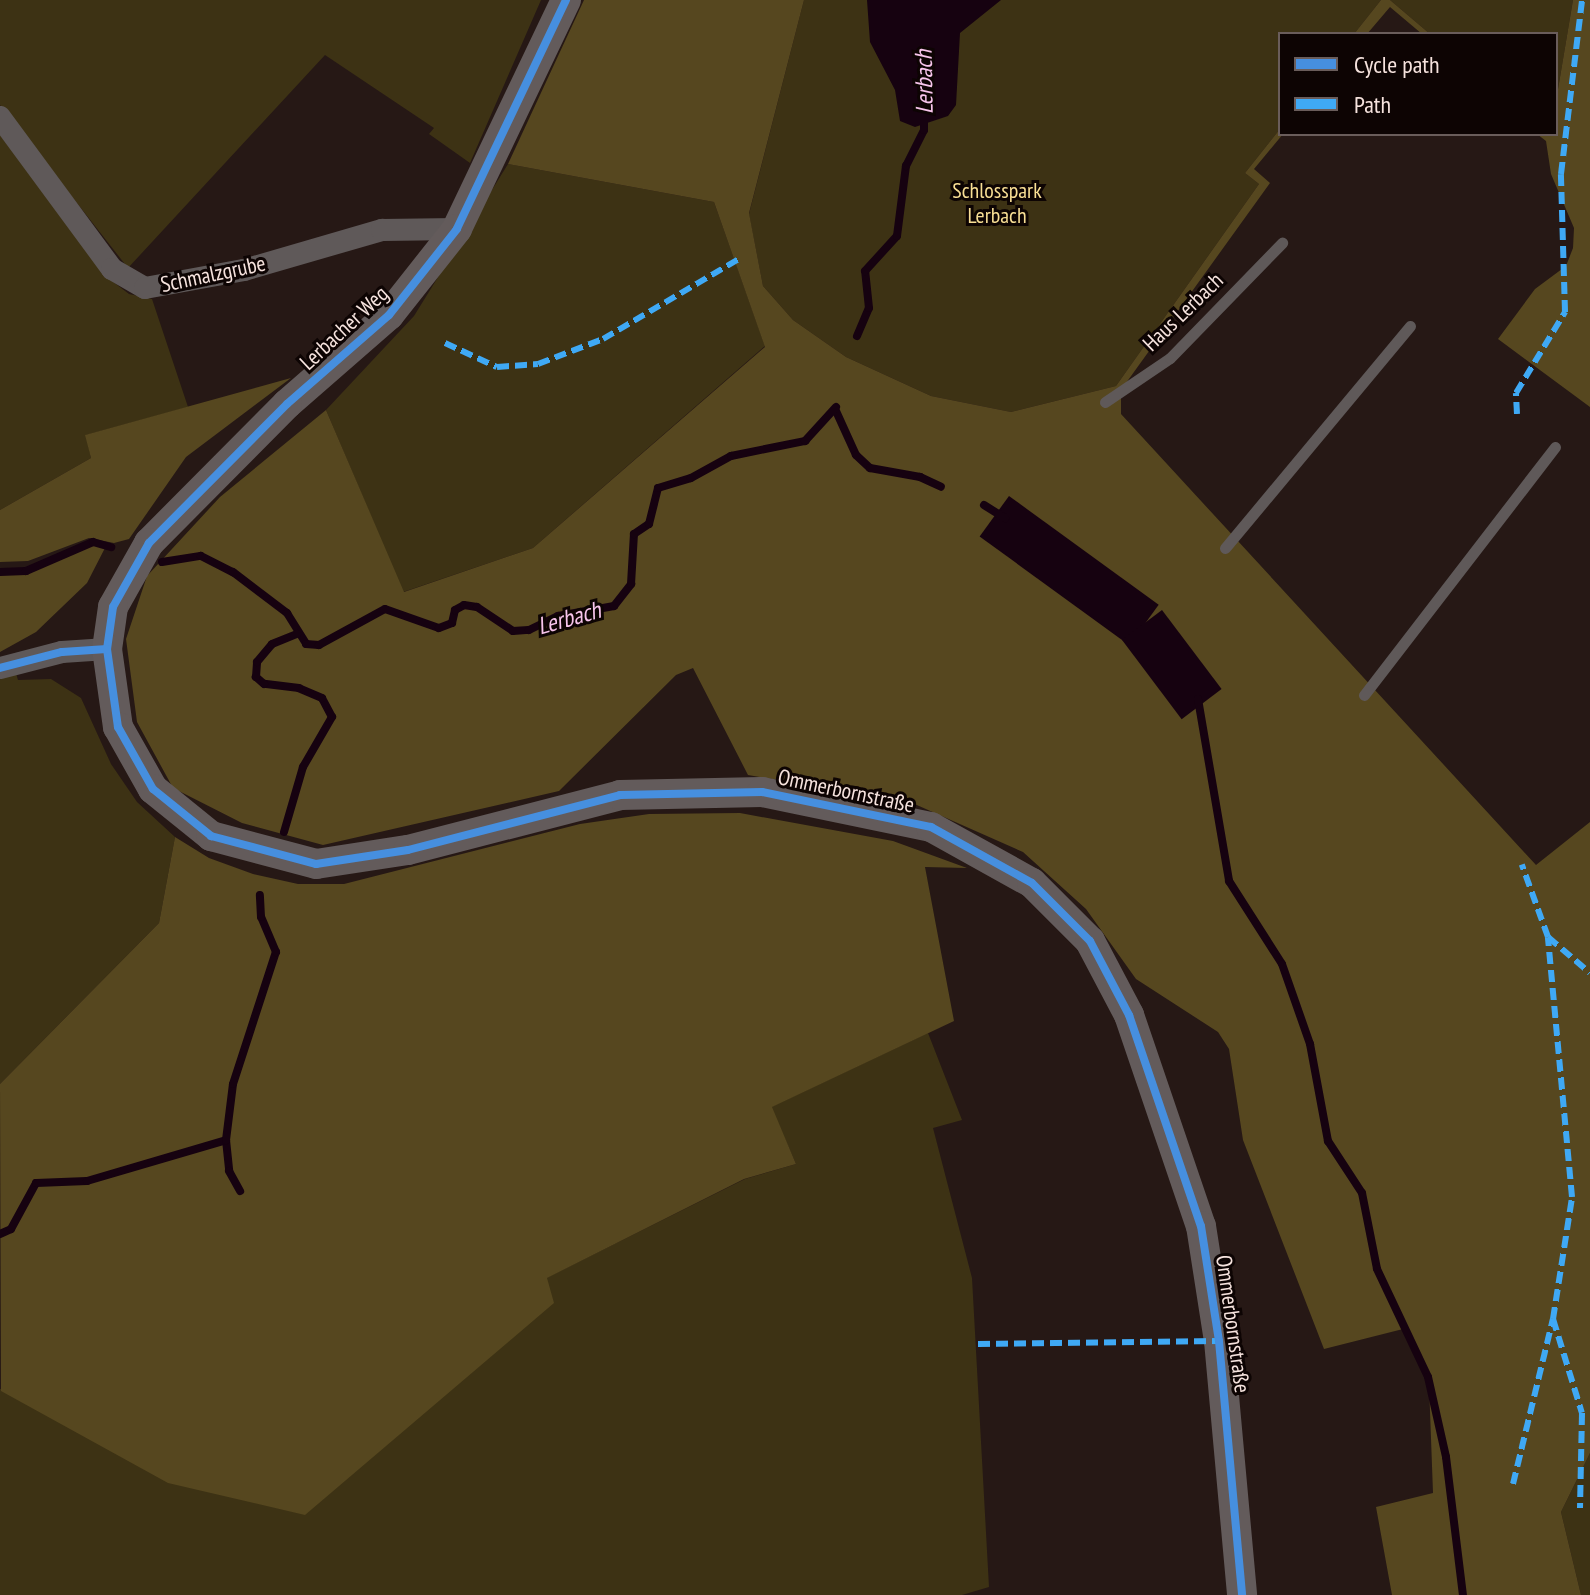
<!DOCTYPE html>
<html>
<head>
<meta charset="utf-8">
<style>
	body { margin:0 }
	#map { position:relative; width:1590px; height:1595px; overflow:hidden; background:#261815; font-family:"PT Sans Narrow",sans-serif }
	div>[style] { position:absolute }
	.green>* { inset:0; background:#3d3214 }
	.forest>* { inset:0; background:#56471f }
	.water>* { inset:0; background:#160210; transform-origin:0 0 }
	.stream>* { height:8px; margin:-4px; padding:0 4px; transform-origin:4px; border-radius:4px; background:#160210 }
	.lane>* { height:11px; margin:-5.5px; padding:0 5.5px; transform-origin:5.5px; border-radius:5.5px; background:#5f5959 }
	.street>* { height:22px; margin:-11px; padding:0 11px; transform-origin:11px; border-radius:11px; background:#5f5959 }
	.secondary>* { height:30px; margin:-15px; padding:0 15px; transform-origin:15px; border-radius:15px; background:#635b5b }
	.quiet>* { height:6px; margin-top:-3px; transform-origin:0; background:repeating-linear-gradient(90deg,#3fa9f5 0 12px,transparent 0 18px) }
	.cycleway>* { height:8px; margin:-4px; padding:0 4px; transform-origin:4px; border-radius:4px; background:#468fdf }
	span { translate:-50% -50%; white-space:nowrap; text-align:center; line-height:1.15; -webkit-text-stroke:6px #0d0403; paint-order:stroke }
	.park-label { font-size:22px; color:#f8de94 }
	.street-label { font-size:22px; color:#f6e3de }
	.water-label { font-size:24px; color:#f8c5ec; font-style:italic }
	.legend { position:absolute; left:1278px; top:32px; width:280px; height:104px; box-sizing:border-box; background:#0d0403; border:2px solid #6a5d5b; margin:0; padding:10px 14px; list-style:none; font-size:24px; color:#f6e3de }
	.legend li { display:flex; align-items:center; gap:16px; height:40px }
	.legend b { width:40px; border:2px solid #6a5d5b }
</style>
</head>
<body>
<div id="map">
	<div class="green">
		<i style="clip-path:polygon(0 0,541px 0,470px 163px,429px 134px,434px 128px,325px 55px,128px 268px,0 105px)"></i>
		<i style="clip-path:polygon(804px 0,1381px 0,1354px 34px,1280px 34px,1280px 129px,1245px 173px,1259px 184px,1116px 386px,1011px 412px,931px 396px,846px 357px,793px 320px,763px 286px,749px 214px)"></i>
		<i style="clip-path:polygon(1390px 0,1573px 0,1556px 101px,1556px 34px,1430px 34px)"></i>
		<i style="clip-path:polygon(0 135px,112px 281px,129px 294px,152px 299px,188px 407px,86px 435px,91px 458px,0 510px)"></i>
		<i style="clip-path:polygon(508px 164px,714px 202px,765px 346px,533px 548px,403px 592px,326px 410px,414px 316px)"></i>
		<i style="clip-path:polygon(15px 670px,18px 680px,51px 679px,81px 698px,111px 764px,137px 802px,175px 837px,159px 923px,0 1084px,0 674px)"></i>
		<i style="clip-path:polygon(928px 1033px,962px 1120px,933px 1128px,972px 1278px,989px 1587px,962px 1595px,0 1595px,0 1389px,546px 1278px,745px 1179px,796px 1164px,771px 1107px)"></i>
		<i style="clip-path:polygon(1590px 1453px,1590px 1595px,1581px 1595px,1561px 1512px)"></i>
	</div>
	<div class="forest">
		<i style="clip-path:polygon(584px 0,804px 0,749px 213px,763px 286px,793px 320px,846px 357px,931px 396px,1011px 412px,1116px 386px,1259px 184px,1245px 173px,1280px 129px,1283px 134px,1254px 169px,1270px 183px,1121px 390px,1121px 414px,1536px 865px,1590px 822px,1590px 1453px,1561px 1512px,1581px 1595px,1392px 1595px,1376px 1507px,1433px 1493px,1429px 1384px,1407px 1328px,1324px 1349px,1243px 1140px,1229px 1049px,1218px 1032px,1136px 979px,1086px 909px,1023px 852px,910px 802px,748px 775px,693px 668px,676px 675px,559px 791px,323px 845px,242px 823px,173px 788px,137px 722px,126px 639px,147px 576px,220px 497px,326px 410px,404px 592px,533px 548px,765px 347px,714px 202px,508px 164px)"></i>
		<i style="clip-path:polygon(1381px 0,1390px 0,1430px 34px,1422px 34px,1390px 7px,1367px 34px,1354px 34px)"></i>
		<i style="clip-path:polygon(1573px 0,1590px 0,1590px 407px,1498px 339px,1535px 289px,1566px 266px,1573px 248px,1574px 228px,1551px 174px,1546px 141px,1537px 134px,1556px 134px,1556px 101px)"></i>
		<i style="clip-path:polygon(291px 378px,186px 457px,129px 539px,114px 543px,89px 538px,28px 561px,0 562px,0 510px,91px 458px,85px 435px)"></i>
		<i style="clip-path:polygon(88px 542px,106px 546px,87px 583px,36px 632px,0 652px,0 572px,32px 568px)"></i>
		<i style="clip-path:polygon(740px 813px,893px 841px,967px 868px,925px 867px,954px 1021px,772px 1107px,796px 1164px,744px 1179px,547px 1278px,554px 1303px,305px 1515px,168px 1483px,1px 1391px,0 1084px,159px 923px,175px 837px,209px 858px,253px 874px,298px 884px,344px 884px,580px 824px,649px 814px)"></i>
	</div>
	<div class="water">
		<i style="clip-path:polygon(867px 0,1001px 0,960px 33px,956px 105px,948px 116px,915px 127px,900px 121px,895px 90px,870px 42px)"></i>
		<i style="left:1009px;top:496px;width:185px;height:50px;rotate:36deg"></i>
		<i style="left:1162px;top:610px;width:99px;height:50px;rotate:53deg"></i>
	</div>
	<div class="stream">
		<i style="left:857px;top:336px;width:30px;rotate:-67deg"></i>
		<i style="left:869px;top:308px;width:37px;rotate:-96deg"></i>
		<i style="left:865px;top:271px;width:47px;rotate:-47.6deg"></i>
		<i style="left:897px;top:236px;width:71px;rotate:-82.7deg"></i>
		<i style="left:906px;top:166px;width:40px;rotate:-63.4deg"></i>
		<i style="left:924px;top:130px;width:17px;rotate:-90deg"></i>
		<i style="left:836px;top:411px;width:48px;rotate:65.6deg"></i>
		<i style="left:856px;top:455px;width:19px;rotate:43deg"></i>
		<i style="left:870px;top:468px;width:51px;rotate:10.2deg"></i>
		<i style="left:920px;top:477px;width:23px;rotate:25deg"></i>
		<i style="left:984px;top:505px;width:25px;rotate:32deg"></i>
		<i style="left:162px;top:562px;width:39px;rotate:-9deg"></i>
		<i style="left:201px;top:556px;width:36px;rotate:27deg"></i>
		<i style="left:233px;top:572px;width:68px;rotate:37.2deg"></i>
		<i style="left:287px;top:613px;width:36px;rotate:58deg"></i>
		<i style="left:306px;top:644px;width:13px;rotate:4deg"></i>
		<i style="left:319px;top:645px;width:75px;rotate:-28.6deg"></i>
		<i style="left:385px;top:609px;width:57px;rotate:19.4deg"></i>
		<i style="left:439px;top:628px;width:14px;rotate:-21deg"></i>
		<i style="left:452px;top:623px;width:13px;rotate:-77deg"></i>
		<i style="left:455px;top:610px;width:10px;rotate:-29deg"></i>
		<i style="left:464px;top:605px;width:13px;rotate:9deg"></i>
		<i style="left:477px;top:607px;width:43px;rotate:33.7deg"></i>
		<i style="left:513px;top:631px;width:16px;rotate:-4deg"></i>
		<i style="left:529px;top:630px;width:32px;rotate:-26deg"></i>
		<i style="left:558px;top:616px;width:57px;rotate:-10.1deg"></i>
		<i style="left:614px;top:606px;width:28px;rotate:-52deg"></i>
		<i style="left:631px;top:584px;width:50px;rotate:-86.6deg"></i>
		<i style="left:634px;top:534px;width:18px;rotate:-34deg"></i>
		<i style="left:649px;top:524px;width:37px;rotate:-76deg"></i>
		<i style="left:658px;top:488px;width:34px;rotate:-17deg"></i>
		<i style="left:691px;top:478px;width:46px;rotate:-28.8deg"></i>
		<i style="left:731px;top:456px;width:76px;rotate:-11.5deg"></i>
		<i style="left:805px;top:441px;width:46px;rotate:-47.6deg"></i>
		<i style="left:0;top:572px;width:26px;rotate:-2deg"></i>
		<i style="left:26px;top:571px;width:73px;rotate:-23.4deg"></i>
		<i style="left:93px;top:542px;width:19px;rotate:16deg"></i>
		<i style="left:1198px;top:699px;width:185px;rotate:80.3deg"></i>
		<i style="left:1229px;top:881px;width:98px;rotate:57.4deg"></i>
		<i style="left:1282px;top:964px;width:85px;rotate:70.7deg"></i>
		<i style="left:1310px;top:1044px;width:99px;rotate:79.5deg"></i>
		<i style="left:1328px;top:1141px;width:62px;rotate:56.8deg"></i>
		<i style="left:1362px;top:1193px;width:77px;rotate:78.8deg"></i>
		<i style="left:1377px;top:1269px;width:119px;rotate:64.7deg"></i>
		<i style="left:1428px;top:1377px;width:82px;rotate:77.3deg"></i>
		<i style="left:1446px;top:1457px;width:139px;rotate:83deg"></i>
		<i style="left:284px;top:832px;width:68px;rotate:-73.7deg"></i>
		<i style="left:303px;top:767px;width:58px;rotate:-59.9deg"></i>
		<i style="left:332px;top:717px;width:21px;rotate:-118deg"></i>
		<i style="left:322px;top:698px;width:25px;rotate:-157deg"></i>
		<i style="left:299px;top:688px;width:35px;rotate:-173deg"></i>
		<i style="left:264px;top:684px;width:11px;rotate:-139deg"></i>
		<i style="left:256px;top:677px;width:15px;rotate:-86deg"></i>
		<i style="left:257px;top:662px;width:23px;rotate:-50deg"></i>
		<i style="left:272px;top:644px;width:27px;rotate:-22deg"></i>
		<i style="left:226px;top:1140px;width:31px;rotate:84deg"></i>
		<i style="left:229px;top:1171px;width:23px;rotate:61deg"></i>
		<i style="left:0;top:1234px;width:12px;rotate:-24deg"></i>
		<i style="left:11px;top:1229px;width:52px;rotate:-61.5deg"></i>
		<i style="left:36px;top:1183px;width:51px;rotate:-2.2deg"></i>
		<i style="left:87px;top:1181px;width:145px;rotate:-16.4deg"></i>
		<i style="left:226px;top:1140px;width:56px;rotate:-82.9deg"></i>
		<i style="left:233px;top:1084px;width:139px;rotate:-72deg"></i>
		<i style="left:276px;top:952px;width:38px;rotate:-113deg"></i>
		<i style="left:261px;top:917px;width:22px;rotate:-93deg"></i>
	</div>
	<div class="lane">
		<i style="left:1105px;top:402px;width:78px;rotate:-34.1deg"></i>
		<i style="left:1170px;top:358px;width:161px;rotate:-45.8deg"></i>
		<i style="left:1225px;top:548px;width:289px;rotate:-50.2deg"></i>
		<i style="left:1364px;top:695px;width:313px;rotate:-52.4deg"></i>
	</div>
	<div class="street">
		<i style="left:0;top:117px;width:189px;rotate:53.6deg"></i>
		<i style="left:112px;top:269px;width:38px;rotate:30deg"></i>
		<i style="left:145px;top:288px;width:101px;rotate:-10.3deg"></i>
		<i style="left:244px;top:270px;width:144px;rotate:-16.2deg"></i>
		<i style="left:382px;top:230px;width:75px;rotate:-0.8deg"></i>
		<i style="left:0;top:668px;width:64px;rotate:-14.5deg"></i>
		<i style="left:62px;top:652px;width:45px;rotate:-3.8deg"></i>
	</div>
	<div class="secondary">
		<i style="left:566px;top:0;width:254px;rotate:115.5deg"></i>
		<i style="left:457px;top:229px;width:110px;rotate:128.3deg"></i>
		<i style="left:389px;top:315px;width:135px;rotate:138.9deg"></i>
		<i style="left:287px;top:404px;width:196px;rotate:134.8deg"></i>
		<i style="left:149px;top:543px;width:73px;rotate:119.4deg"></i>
		<i style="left:113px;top:607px;width:42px;rotate:98.1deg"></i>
		<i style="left:107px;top:649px;width:79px;rotate:82deg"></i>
		<i style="left:118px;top:727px;width:71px;rotate:60.6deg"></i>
		<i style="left:153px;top:789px;width:75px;rotate:39deg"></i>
		<i style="left:211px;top:836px;width:109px;rotate:14.9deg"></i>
		<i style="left:316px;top:864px;width:93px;rotate:-8.7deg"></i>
		<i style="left:408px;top:850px;width:219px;rotate:-14.5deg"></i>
		<i style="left:620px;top:795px;width:142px;rotate:-1.2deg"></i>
		<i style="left:762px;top:792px;width:173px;rotate:11.7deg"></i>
		<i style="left:931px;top:827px;width:115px;rotate:29deg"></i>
		<i style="left:1032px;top:883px;width:82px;rotate:45deg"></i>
		<i style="left:1090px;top:941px;width:84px;rotate:62.2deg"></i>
		<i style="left:1129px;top:1015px;width:223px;rotate:71.2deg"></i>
		<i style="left:1201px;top:1226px;width:116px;rotate:81.1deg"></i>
		<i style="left:1219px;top:1341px;width:255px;rotate:84.8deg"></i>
	</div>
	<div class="quiet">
		<i style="left:445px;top:343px;width:57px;rotate:24.8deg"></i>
		<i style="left:497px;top:367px;width:41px;rotate:-4.2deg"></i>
		<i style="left:538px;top:364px;width:70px;rotate:-21deg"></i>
		<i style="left:603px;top:339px;width:161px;rotate:-30.5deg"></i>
		<i style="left:1517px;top:414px;width:21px;rotate:-93deg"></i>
		<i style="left:1516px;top:393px;width:95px;rotate:-58.8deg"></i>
		<i style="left:1565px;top:312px;width:138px;rotate:-91.7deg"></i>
		<i style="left:1561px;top:174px;width:175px;rotate:-83.1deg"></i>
		<i style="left:1548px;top:937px;width:55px;rotate:40.6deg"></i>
		<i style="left:1553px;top:1319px;width:98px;rotate:72.9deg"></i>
		<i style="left:1582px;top:1413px;width:95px;rotate:91.2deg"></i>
		<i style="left:978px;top:1344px;width:241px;rotate:-0.7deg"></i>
		<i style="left:1513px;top:1484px;width:170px;rotate:-76.4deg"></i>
		<i style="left:1553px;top:1319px;width:123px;rotate:-81.1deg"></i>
		<i style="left:1572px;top:1197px;width:261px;rotate:-95.3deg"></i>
		<i style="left:1548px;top:937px;width:77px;rotate:-109.9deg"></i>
	</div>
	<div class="cycleway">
		<i style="left:566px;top:0;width:254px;rotate:115.5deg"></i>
		<i style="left:457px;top:229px;width:110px;rotate:128.3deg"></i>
		<i style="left:389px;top:315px;width:135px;rotate:138.9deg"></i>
		<i style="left:287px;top:404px;width:196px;rotate:134.8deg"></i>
		<i style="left:149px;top:543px;width:73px;rotate:119.4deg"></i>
		<i style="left:113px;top:607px;width:42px;rotate:98.1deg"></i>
		<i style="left:107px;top:649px;width:79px;rotate:82deg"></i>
		<i style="left:118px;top:727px;width:71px;rotate:60.6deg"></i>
		<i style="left:153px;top:789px;width:75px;rotate:39deg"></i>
		<i style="left:211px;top:836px;width:109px;rotate:14.9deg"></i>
		<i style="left:316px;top:864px;width:93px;rotate:-8.7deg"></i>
		<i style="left:408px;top:850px;width:219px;rotate:-14.5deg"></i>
		<i style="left:620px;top:795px;width:142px;rotate:-1.2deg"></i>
		<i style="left:762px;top:792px;width:173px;rotate:11.7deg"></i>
		<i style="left:931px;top:827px;width:115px;rotate:29deg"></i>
		<i style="left:1032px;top:883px;width:82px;rotate:45deg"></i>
		<i style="left:1090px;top:941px;width:84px;rotate:62.2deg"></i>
		<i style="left:1129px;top:1015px;width:223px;rotate:71.2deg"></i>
		<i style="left:1201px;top:1226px;width:116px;rotate:81.1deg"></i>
		<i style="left:1219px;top:1341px;width:255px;rotate:84.8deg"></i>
		<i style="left:0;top:668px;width:64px;rotate:-14.5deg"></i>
		<i style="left:62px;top:652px;width:45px;rotate:-3.8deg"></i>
	</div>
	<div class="park-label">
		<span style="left:997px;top:203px">Schlosspark<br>Lerbach</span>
	</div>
	<div class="street-label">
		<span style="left:213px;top:274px;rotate:-12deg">Schmalzgrube</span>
		<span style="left:1183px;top:312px;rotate:-44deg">Haus Lerbach</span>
		<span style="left:344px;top:328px;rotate:-43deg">Lerbacher Weg</span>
		<span style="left:846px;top:791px;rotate:12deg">Ommerbornstraße</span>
		<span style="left:1233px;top:1324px;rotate:82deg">Ommerbornstraße</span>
	</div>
	<div class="water-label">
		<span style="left:924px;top:82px;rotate:-91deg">Lerbach</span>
		<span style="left:569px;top:618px;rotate:-16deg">Lerbach</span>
	</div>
	<ul class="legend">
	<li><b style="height:10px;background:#468fdf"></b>Cycle path</li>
	<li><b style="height:10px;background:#3fa9f5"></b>Path</li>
	</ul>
</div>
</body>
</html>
